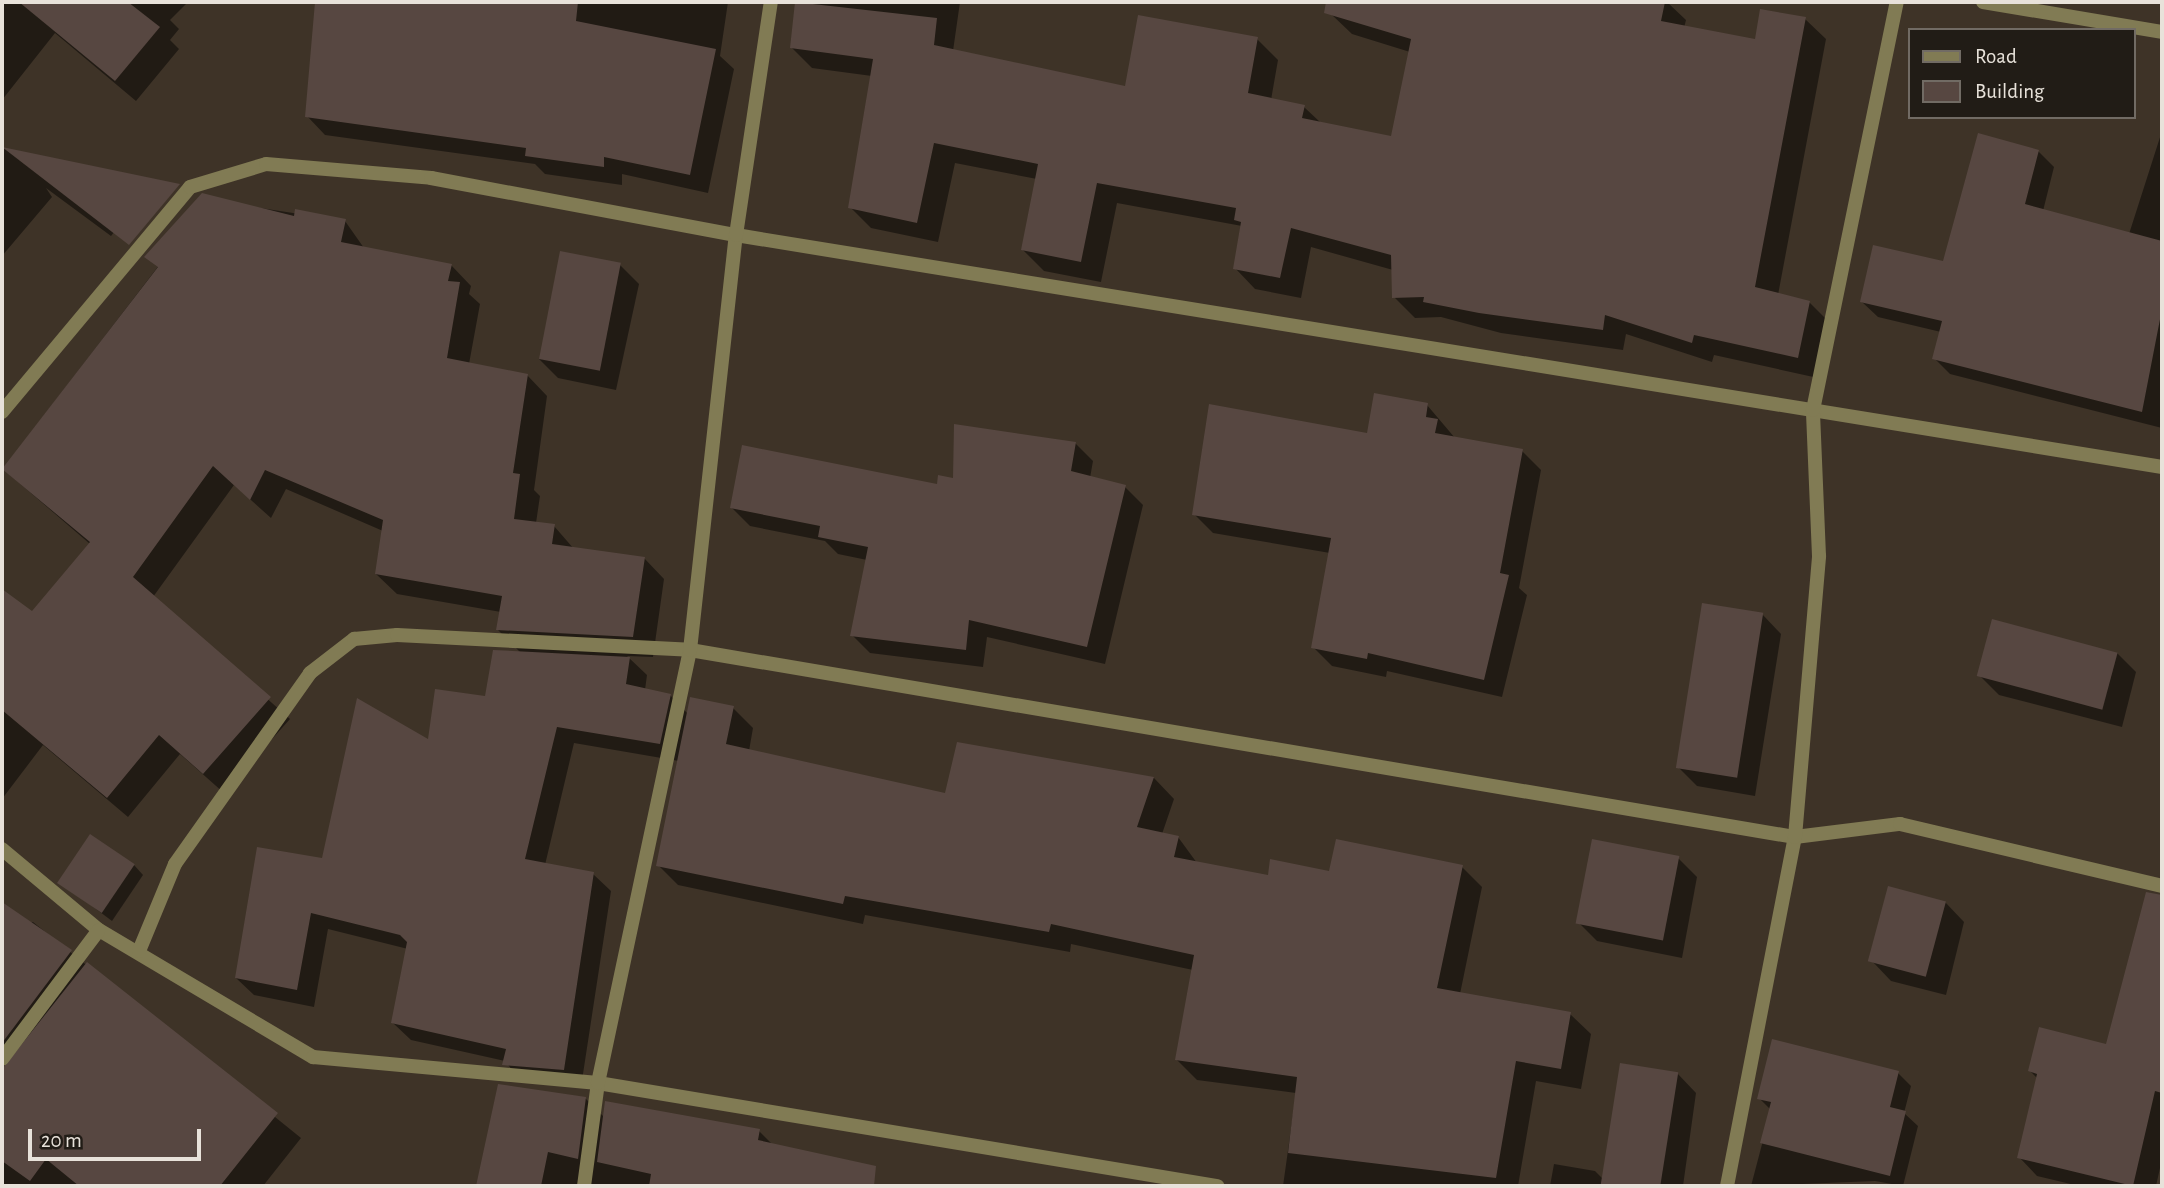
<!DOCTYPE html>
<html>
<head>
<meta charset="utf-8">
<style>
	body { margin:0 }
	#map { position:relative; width:2164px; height:1188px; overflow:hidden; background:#3e3327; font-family:"Alegreya Sans",sans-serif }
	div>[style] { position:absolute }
	.shadow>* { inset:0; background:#0007 }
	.building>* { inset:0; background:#574741; transform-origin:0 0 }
	.minor>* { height:14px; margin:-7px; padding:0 7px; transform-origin:7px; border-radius:7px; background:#817b54 }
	span { translate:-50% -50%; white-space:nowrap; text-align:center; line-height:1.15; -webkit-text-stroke:7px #211c16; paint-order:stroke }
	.frame { position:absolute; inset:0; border:4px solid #e8e2da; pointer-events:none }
	.legend { position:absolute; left:1908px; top:28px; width:228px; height:91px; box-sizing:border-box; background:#211c16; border:2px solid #716b64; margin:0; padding:9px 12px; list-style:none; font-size:21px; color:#e8e2da }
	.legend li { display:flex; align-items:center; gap:14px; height:35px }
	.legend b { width:35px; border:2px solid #716b64 }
	.scale { position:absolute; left:28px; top:1129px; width:173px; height:32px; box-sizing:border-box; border:4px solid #e8e2da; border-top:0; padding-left:9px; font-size:21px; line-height:24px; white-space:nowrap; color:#e8e2da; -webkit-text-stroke:5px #211c16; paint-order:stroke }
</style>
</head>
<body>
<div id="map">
	<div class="shadow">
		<i style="clip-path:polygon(2px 2px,188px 2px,170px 20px,179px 29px,170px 40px,179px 49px,136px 101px,55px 33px,2px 100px)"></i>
		<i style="clip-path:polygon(319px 2px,728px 2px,720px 56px,734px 69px,708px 193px,622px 174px,622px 185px,545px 174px,535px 164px,325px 135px,307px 116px)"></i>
		<i style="clip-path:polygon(802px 2px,960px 2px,953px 51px,1126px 88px,1257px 39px,1278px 60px,1271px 100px,1304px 107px,1321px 123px,1393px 138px,1410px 52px,1352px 34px,1331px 14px,1335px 2px,1667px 2px,1686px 20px,1684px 28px,1756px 41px,1805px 19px,1826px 39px,1778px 295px,1809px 302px,1830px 323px,1818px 378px,1714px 355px,1712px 362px,1626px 334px,1623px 350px,1501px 333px,1441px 317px,1415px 318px,1394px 297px,1393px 270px,1311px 247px,1301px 298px,1255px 289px,1235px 268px,1242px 226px,1117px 203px,1101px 282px,1044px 271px,1023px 250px,1037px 179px,955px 163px,938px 242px,871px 228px,850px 207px,872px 76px,812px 68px,792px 48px)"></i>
		<i style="clip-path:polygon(2162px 131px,2162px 428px,1950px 374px,1934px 358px,1941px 332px,1878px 317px,1862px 302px,1945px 263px,2038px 151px,2054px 167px,2043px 211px,2129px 234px)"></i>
		<i style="clip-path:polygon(2px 148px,124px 174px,144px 194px,111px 236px,46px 188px,52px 197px,2px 256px)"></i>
		<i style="clip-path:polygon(209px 200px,345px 221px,364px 248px,451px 265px,471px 286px,469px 294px,480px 304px,469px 364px,527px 375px,547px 396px,534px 490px,540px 496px,536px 523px,554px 526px,574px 549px,644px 558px,664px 579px,653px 657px,627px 656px,647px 675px,645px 690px,670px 695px,688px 714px,733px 708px,753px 728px,749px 751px,946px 795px,959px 744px,1154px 778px,1174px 799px,1162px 834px,1178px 837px,1197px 863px,1269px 877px,1462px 867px,1482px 887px,1460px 994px,1570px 1014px,1591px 1034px,1581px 1089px,1536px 1081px,1518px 1186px,1283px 1186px,1296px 1093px,1197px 1080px,1177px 1060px,1193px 970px,1071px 944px,1070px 952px,865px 915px,863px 924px,678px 885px,658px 865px,679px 761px,574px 743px,545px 865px,593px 874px,611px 891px,581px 1087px,521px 1081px,505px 1061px,411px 1040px,393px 1023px,408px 949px,328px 929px,314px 1007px,254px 995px,236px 978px,323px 861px,429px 742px,487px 698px,521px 653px,498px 630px,501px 612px,397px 594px,376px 574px,383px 531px,286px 489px,271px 518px,234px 485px,153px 597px,290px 719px,224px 793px,180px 754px,128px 817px,43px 745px,2px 799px,2px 591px,32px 613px,90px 544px,3px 469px)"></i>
		<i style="clip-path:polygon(620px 265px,639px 284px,616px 390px,558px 378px,539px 359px)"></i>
		<i style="clip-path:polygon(1427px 405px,1455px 438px,1522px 451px,1541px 470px,1519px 588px,1527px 595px,1502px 697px,1387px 671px,1386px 677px,1332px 666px,1313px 647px,1330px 553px,1213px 533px,1194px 514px)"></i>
		<i style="clip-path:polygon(1075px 443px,1093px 461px,1090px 478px,1125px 487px,1143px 505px,1105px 664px,987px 637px,983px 667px,870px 653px,852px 635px,867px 560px,838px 554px,825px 541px,750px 526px,732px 508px,938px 486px)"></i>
		<i style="clip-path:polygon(1762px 614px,1781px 634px,1755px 796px,1697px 786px,1678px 767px)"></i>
		<i style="clip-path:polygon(2117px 653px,2136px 672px,2122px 727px,1999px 695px,1980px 676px)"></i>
		<i style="clip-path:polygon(1678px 858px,1697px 877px,1682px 958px,1597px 941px,1578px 922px)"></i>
		<i style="clip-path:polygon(134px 865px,143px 875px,112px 921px,60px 882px)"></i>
		<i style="clip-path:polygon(1945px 902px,1964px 922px,1946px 995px,1891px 981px,1872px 961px)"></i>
		<i style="clip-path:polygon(2px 917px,13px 927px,33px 922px,301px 1138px,263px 1186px,2px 1186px)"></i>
		<i style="clip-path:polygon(2140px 922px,2162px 927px,2162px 1159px,2156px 1186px,2079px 1186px,2037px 1176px,2019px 1157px,2038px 1079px,2030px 1071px,2108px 1046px)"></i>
		<i style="clip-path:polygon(1677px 1073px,1696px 1093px,1683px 1186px,1550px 1186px,1554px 1164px,1595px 1171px,1606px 1182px)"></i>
		<i style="clip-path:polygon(1898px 1073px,1911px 1086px,1904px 1113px,1918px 1126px,1903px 1186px,1875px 1181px,1751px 1186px,1771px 1110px,1759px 1098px)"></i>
		<i style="clip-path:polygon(499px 1086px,586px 1099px,605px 1118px,759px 1131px,774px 1146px,845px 1178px,843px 1186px,477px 1186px)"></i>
	</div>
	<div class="building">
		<i style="clip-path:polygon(19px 2px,128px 2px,160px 27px,115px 81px)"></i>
		<i style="clip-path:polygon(315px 2px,578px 2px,576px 21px,716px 49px,690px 175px,604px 157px,604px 167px,525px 156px,526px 148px,305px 117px)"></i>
		<i style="clip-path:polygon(795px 2px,937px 18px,934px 45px,1125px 86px,1138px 15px,1258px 37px,1248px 93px,1305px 105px,1302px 118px,1391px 136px,1411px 39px,1324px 13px,1326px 2px,1665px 2px,1661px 21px,1755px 39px,1760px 9px,1806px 17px,1755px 287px,1810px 301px,1798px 358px,1694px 335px,1692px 343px,1605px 315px,1603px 330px,1479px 313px,1423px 302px,1424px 297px,1392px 298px,1391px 255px,1291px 228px,1280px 278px,1233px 269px,1241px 222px,1234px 220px,1236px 208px,1097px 183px,1081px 262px,1021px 250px,1038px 164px,934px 143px,917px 223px,848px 208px,873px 59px,790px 48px)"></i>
		<i style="clip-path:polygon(1978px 133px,2039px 150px,2025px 204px,2162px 241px,2162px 309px,2142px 412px,1932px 359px,1942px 321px,1860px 302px,1873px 245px,1943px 261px)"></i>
		<i style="clip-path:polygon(2px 147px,180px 184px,129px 245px)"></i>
		<i style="clip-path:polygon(202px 193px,294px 216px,295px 209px,346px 219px,341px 242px,452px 264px,448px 281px,460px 282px,447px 358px,528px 374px,513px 473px,520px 474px,514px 519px,555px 524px,552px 544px,645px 557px,633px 637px,496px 630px,502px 596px,375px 574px,383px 520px,265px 470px,250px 500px,213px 466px,133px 577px,271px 697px,203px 774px,159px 735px,107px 798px,2px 710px,2px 589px,32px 611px,90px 542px,2px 469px,158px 267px,144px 257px)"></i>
		<i style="left:560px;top:251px;width:62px;height:110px;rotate:11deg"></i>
		<i style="clip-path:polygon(1374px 393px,1428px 403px,1426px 417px,1438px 419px,1435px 433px,1523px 449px,1500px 573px,1509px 575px,1484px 680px,1368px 653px,1367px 659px,1311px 648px,1331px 538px,1192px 515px,1209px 404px,1367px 433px)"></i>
		<i style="clip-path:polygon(954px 424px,1076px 442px,1071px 471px,1126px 485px,1087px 647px,969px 620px,966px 650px,850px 636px,868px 547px,818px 537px,820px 526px,730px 508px,742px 445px,937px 484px,938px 475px,953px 478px)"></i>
		<i style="left:1702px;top:603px;width:62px;height:167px;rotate:9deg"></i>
		<i style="left:1992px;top:619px;width:130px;height:59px;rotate:15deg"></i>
		<i style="clip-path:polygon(493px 650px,630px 657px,626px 684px,671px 694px,660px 744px,557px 727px,525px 859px,594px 872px,564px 1070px,502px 1065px,506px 1049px,391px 1023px,407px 942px,400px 935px,311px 913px,297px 990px,235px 978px,257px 847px,322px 858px,357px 698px,428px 739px,435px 689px,485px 696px)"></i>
		<i style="clip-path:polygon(690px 697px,734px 706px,726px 744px,945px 793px,957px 742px,1154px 777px,1137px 827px,1179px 836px,1174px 857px,1268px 875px,1270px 859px,1329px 871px,1336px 839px,1463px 865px,1437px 988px,1571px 1012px,1561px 1069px,1516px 1061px,1496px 1178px,1288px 1153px,1297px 1077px,1175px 1060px,1194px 955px,1051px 924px,1049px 932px,845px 896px,843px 904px,656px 866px)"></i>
		<i style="left:90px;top:834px;width:54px;height:59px;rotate:34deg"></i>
		<i style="left:1592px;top:839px;width:89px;height:86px;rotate:11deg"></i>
		<i style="left:1888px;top:886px;width:60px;height:78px;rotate:15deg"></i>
		<i style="clip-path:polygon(2146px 892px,2162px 895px,2162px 1093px,2155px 1091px,2133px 1186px,2017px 1158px,2037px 1074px,2028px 1071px,2039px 1027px,2106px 1044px)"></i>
		<i style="clip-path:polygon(2px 902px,72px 950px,2px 1043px)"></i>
		<i style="clip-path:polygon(87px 962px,278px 1113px,220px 1186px,79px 1186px,46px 1159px,30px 1181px,2px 1161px,2px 1069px)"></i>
		<i style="clip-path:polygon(1772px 1039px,1899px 1071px,1890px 1107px,1906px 1111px,1890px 1176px,1760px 1143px,1771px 1102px,1757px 1099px)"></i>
		<i style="left:1620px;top:1063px;width:59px;height:124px;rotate:9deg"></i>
		<i style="clip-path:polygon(498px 1084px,586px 1097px,578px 1159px,548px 1152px,541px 1186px,476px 1186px)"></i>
		<i style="clip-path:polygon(605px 1101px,760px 1129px,758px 1140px,876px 1166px,874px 1186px,649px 1186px,651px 1174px,597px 1162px)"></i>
	</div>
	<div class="minor">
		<i style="left:1983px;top:2px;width:181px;rotate:9.5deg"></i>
		<i style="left:2px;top:412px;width:293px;rotate:-50.1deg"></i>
		<i style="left:190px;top:187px;width:79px;rotate:-16.8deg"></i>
		<i style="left:266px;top:164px;width:166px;rotate:4.8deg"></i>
		<i style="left:431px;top:178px;width:310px;rotate:10.6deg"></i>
		<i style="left:736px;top:235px;width:1445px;rotate:9.24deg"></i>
		<i style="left:2px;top:849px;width:126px;rotate:39.9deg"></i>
		<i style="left:99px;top:930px;width:249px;rotate:30.7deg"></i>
		<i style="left:313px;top:1057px;width:286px;rotate:5.2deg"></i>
		<i style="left:598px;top:1083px;width:628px;rotate:9.45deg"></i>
		<i style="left:139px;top:951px;width:94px;rotate:-67.5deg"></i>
		<i style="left:175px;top:864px;width:234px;rotate:-54.7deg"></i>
		<i style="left:310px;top:673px;width:56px;rotate:-37.7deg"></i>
		<i style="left:354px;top:639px;width:43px;rotate:-5.3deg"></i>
		<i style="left:397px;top:635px;width:293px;rotate:2.9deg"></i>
		<i style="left:690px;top:650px;width:1121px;rotate:9.61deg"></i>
		<i style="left:1795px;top:837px;width:106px;rotate:-7.1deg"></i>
		<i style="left:1900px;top:824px;width:269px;rotate:13.3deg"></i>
		<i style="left:2px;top:1059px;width:161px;rotate:-53.1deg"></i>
		<i style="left:584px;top:1186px;width:104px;rotate:-82.3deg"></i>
		<i style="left:598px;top:1083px;width:443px;rotate:-78deg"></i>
		<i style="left:690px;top:650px;width:418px;rotate:-83.7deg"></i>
		<i style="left:736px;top:235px;width:236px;rotate:-81.5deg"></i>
		<i style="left:1727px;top:1186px;width:356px;rotate:-79deg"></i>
		<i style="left:1795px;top:837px;width:282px;rotate:-85.1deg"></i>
		<i style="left:1819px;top:556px;width:146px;rotate:-92.4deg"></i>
		<i style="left:1813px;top:410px;width:417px;rotate:-78.4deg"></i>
	</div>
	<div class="frame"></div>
	<ul class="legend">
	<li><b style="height:9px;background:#817b54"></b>Road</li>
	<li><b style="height:19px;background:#574741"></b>Building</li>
	</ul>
	<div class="scale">20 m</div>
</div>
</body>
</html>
